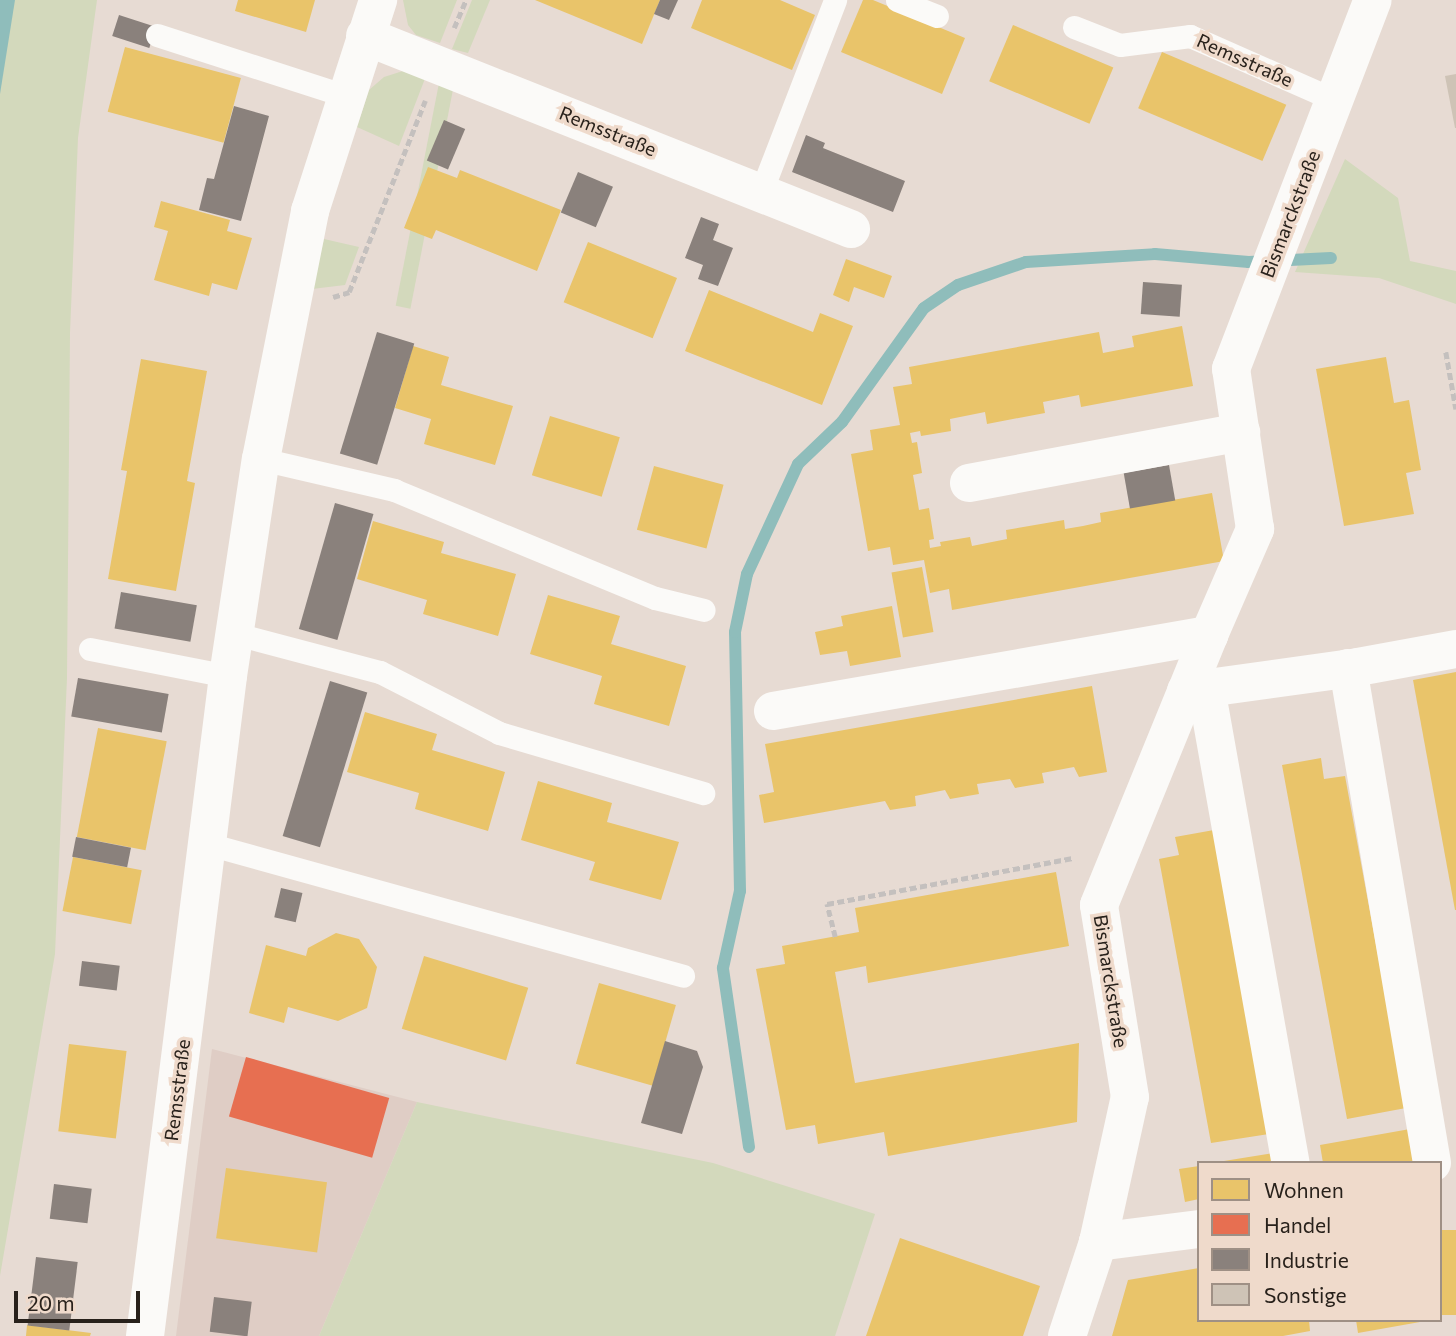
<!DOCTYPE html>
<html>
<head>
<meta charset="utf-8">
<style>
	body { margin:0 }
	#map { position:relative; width:1456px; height:1336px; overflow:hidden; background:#e7dbd3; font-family:Commissioner,sans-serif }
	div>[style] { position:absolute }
	.industrial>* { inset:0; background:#dfcdc5 }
	.green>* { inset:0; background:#d3d9bc; transform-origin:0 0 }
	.water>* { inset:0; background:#8fbdbb }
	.homes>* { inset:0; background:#e9c46a; transform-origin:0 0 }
	.shops>* { inset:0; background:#e76f51; transform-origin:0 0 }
	.industry>* { inset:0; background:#8a817c; transform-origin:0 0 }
	.stream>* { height:12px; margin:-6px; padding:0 6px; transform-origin:6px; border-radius:6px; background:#8fbdbb }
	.building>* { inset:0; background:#cec3b6 }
	.path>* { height:4.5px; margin-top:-2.25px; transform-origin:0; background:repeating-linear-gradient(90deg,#c4c0be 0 7px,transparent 0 10.5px) }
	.lane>* { height:23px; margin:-11.5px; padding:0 11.5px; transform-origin:11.5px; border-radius:11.5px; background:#fbfaf8 }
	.street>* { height:38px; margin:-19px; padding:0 19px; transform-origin:19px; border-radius:19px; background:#fbfaf8 }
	span { translate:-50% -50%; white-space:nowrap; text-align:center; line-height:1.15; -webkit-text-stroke:7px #efdacb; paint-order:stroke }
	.street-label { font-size:19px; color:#28211b }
	.legend { position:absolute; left:1197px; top:1161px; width:245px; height:161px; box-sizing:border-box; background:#efdacb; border:2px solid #9f9085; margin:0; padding:9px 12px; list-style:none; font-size:21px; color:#28211b }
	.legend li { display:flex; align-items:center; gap:14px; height:35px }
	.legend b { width:35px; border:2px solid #9f9085 }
	.scale { position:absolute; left:14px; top:1291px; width:126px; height:32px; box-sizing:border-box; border:4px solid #28211b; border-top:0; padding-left:9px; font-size:21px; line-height:24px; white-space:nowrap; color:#28211b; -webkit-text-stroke:5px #efdacb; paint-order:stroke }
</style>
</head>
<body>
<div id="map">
	<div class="industrial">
		<i style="clip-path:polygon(212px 1049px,417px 1102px,319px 1336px,176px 1336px)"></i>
	</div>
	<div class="green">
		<i style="clip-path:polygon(0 0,97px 0,78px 138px,70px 333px,67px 678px,55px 954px,0 1276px)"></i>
		<i style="clip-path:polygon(403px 0,457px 0,440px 43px,416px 35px,408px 25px)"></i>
		<i style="clip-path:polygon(472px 0,490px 0,468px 53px,452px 49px)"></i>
		<i style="clip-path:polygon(406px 70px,426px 76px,399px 146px,357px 127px,369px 90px,384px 77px)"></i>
		<i style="left:439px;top:83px;width:15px;height:227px;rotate:11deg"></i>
		<i style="clip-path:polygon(1345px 159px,1398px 198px,1410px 261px,1456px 271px,1456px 304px,1379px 278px,1295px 272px)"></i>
		<i style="clip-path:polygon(324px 239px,359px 247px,345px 285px,312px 289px)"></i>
		<i style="clip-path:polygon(417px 1102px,713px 1163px,875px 1214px,835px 1336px,319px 1336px)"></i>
	</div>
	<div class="water">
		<i style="clip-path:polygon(0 0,15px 0,0 94px)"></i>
	</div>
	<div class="homes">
		<i style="clip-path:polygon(238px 0,315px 0,306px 32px,235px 11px)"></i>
		<i style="clip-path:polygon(535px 0,660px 0,642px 44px)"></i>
		<i style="clip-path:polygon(702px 0,780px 0,815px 15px,792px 70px,691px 28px)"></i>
		<i style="clip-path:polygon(863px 0,873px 0,965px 38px,942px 94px,841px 52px)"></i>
		<i style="left:1013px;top:25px;width:109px;height:61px;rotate:23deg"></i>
		<i style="left:125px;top:47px;width:120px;height:67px;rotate:15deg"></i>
		<i style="left:1162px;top:52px;width:135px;height:61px;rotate:23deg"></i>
		<i style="clip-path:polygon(428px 167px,457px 178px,460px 170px,561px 210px,537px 271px,436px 230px,432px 239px,404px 228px)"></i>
		<i style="clip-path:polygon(161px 201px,230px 220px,227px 231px,252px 238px,237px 290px,212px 283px,209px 296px,154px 280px,168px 231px,154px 227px)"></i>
		<i style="left:588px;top:242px;width:96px;height:65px;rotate:22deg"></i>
		<i style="clip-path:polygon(846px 259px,892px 276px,884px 298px,854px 287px,849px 302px,833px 295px)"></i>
		<i style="clip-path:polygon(709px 290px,813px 332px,820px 313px,853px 326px,822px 405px,685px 351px)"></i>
		<i style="clip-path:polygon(1182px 326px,1193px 386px,1081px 407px,1079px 395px,1043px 402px,1045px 413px,987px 424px,985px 412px,950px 419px,951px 431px,921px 436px,920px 431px,910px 433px,912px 443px,917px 442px,922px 473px,913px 475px,916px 492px,919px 510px,929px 508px,934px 539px,929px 540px,930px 548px,941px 546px,940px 542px,970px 537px,972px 546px,1007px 539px,1006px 530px,1064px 520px,1065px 529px,1083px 526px,1101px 522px,1100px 513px,1212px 493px,1224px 561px,952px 610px,949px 589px,930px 593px,924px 560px,893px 565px,890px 547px,868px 551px,851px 454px,873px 450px,870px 430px,900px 425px,893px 387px,912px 384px,909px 367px,1099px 332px,1103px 353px,1134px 347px,1132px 336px)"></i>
		<i style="clip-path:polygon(413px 346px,449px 357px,441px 385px,513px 406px,495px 465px,424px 444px,431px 419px,395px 408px)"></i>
		<i style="clip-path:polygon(1386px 357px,1394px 403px,1409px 400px,1421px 470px,1406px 473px,1414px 514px,1344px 526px,1316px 369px)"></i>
		<i style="clip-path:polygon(141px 359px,207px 371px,187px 481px,195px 483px,176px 591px,108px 579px,127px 471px,121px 470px)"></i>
		<i style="left:550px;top:416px;width:73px;height:62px;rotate:17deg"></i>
		<i style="left:654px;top:466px;width:72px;height:66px;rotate:15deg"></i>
		<i style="clip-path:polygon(373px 521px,444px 542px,441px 553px,516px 574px,498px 636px,423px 614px,427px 600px,357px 579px)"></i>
		<i style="left:922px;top:567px;width:66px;height:31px;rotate:80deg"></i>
		<i style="clip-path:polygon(548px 595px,620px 616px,611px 644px,686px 666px,669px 726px,594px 704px,602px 676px,530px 654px)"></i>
		<i style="clip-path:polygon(892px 606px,901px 657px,850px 666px,847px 651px,820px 655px,815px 632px,843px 626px,841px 616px)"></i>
		<i style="clip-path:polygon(1456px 672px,1456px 910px,1455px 910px,1413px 680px)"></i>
		<i style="clip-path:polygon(1092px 686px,1107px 772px,1079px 777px,1074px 767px,1042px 773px,1044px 783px,1015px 788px,1010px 779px,977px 784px,979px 794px,950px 799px,945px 790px,915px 796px,916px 806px,890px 810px,885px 801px,764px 823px,759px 795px,774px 792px,765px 744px)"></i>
		<i style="clip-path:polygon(365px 712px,437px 734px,432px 750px,505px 772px,488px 831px,415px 809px,419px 793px,347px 772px)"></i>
		<i style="left:98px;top:728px;width:70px;height:111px;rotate:11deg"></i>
		<i style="clip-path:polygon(1321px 758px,1324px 779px,1345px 776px,1406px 1108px,1347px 1119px,1282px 765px)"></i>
		<i style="clip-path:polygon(538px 781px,612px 803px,607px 822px,679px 842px,661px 900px,589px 880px,595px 862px,521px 840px)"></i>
		<i style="clip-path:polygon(1214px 830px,1269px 1134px,1211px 1143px,1159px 859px,1179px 855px,1175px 837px)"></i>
		<i style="left:73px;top:857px;width:70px;height:55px;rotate:11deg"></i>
		<i style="clip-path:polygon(1056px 872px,1069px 946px,868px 983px,866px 966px,835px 972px,855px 1083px,1079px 1043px,1077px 1122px,888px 1156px,884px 1132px,818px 1144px,815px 1125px,786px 1130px,756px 969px,785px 964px,782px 946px,859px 932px,855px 908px)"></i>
		<i style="clip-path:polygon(336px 933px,359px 939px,377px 967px,367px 1008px,338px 1021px,288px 1007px,284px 1023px,249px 1013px,266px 945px,306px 956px,308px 948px)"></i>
		<i style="left:424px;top:956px;width:109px;height:76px;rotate:17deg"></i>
		<i style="left:599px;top:983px;width:80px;height:84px;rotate:16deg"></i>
		<i style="left:69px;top:1044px;width:58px;height:88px;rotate:7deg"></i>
		<i style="clip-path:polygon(1410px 1129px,1416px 1162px,1323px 1163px,1320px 1145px)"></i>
		<i style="clip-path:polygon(1273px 1153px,1274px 1163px,1224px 1163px,1224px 1161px)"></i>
		<i style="clip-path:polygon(1199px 1166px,1199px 1199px,1185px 1202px,1179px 1169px)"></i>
		<i style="left:226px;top:1168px;width:102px;height:71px;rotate:8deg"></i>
		<i style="left:1456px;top:1230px;width:85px;height:16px;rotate:90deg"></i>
		<i style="clip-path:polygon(900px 1238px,1040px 1286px,1023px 1336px,866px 1336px)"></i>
		<i style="clip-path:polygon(1199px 1268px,1199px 1320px,1309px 1320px,1310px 1331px,1283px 1336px,1112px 1336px,1128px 1280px)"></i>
		<i style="clip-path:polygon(1356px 1320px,1420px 1320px,1420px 1322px,1358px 1333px)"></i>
		<i style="clip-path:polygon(27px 1325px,91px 1333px,90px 1336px,26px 1336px)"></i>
	</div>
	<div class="shops">
		<i style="left:246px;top:1057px;width:149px;height:62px;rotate:16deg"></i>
	</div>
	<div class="industry">
		<i style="clip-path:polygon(660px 0,678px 0,669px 20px,654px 14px)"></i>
		<i style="left:119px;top:15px;width:39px;height:22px;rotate:18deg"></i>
		<i style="clip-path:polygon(234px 106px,269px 116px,241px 221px,199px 210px,207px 178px,214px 179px)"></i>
		<i style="left:444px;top:120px;width:23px;height:44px;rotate:23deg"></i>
		<i style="clip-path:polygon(806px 135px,825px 143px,823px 148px,905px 181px,893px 212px,792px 172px)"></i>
		<i style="left:578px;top:172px;width:38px;height:44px;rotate:23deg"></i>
		<i style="clip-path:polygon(701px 217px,719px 224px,713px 240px,733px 248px,718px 286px,698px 279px,703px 265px,685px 258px)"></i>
		<i style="left:1143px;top:282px;width:39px;height:32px;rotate:4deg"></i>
		<i style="left:377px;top:332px;width:39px;height:127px;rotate:17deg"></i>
		<i style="left:1169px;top:465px;width:36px;height:46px;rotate:80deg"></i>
		<i style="left:335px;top:503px;width:40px;height:131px;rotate:16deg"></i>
		<i style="left:121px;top:592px;width:77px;height:37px;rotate:10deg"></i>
		<i style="left:78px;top:678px;width:92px;height:39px;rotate:10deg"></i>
		<i style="left:330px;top:681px;width:39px;height:162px;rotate:17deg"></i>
		<i style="left:76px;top:837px;width:56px;height:20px;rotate:11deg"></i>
		<i style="left:281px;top:888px;width:22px;height:30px;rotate:13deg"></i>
		<i style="left:82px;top:961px;width:38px;height:25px;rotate:7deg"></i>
		<i style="clip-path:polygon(665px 1041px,697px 1051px,703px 1067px,682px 1134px,641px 1123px)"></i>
		<i style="left:54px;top:1184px;width:38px;height:35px;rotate:7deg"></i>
		<i style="left:36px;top:1257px;width:42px;height:69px;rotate:7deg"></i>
		<i style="left:214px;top:1297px;width:38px;height:35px;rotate:7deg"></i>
	</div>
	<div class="stream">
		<i style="left:749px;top:1147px;width:181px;rotate:-98.3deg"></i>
		<i style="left:723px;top:968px;width:79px;rotate:-77.6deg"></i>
		<i style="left:740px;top:891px;width:259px;rotate:-91.1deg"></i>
		<i style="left:735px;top:632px;width:59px;rotate:-78.3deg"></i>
		<i style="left:747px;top:574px;width:121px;rotate:-65.1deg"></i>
		<i style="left:798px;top:464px;width:61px;rotate:-43.7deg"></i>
		<i style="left:842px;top:422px;width:140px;rotate:-54.3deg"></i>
		<i style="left:924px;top:308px;width:41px;rotate:-34.1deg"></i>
		<i style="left:958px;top:285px;width:72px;rotate:-18.7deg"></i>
		<i style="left:1026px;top:262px;width:129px;rotate:-3.5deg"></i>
		<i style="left:1155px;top:254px;width:94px;rotate:4.9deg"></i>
		<i style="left:1249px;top:262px;width:82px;rotate:-2.8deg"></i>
	</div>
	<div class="building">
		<i style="clip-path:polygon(1456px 74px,1456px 128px,1455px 128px,1445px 76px)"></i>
	</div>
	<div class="path">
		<i style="left:454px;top:28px;width:30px;rotate:-67deg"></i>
		<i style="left:333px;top:297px;width:17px;rotate:-17deg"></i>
		<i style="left:349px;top:292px;width:206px;rotate:-68.3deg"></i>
		<i style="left:1446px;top:352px;width:58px;rotate:80deg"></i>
		<i style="left:835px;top:937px;width:34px;rotate:-104deg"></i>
		<i style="left:827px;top:904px;width:250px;rotate:-10.6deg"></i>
	</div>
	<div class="lane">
		<i style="left:897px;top:0;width:43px;rotate:21.8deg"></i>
		<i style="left:1074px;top:27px;width:49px;rotate:21.4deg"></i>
		<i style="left:1120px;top:45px;width:71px;rotate:-7.3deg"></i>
		<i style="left:1190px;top:36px;width:156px;rotate:23.8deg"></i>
		<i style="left:157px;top:35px;width:199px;rotate:17.9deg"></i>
		<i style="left:761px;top:192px;width:206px;rotate:-68.9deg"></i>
		<i style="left:261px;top:459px;width:137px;rotate:13.1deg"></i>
		<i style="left:394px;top:490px;width:282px;rotate:22.5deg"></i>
		<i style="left:655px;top:598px;width:50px;rotate:13.8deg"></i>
		<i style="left:236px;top:634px;width:149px;rotate:14.8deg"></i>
		<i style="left:380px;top:672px;width:134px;rotate:27.1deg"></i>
		<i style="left:499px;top:733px;width:213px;rotate:16.4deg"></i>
		<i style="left:90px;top:649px;width:141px;rotate:11.1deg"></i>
		<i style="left:208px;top:844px;width:493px;rotate:15.5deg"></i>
	</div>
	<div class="street">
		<i style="left:365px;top:36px;width:523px;rotate:21.66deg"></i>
		<i style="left:969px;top:483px;width:277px;rotate:-10.6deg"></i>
		<i style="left:1348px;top:668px;width:502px;rotate:80.37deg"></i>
		<i style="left:1206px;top:688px;width:483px;rotate:79.9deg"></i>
		<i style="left:1186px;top:691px;width:174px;rotate:-7.9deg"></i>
		<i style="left:1358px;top:667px;width:100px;rotate:-10.4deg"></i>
		<i style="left:773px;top:711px;width:443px;rotate:-9.9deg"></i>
		<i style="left:1199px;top:1229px;width:102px;rotate:172.7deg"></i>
		<i style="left:1098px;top:1242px;width:148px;rotate:-77.6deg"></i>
		<i style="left:1130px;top:1097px;width:194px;rotate:-99.2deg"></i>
		<i style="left:1099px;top:905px;width:292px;rotate:-67.8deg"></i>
		<i style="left:1209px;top:635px;width:116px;rotate:-66.5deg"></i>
		<i style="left:1255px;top:529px;width:162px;rotate:-98.5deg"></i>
		<i style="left:1231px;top:369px;width:395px;rotate:-69deg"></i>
		<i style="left:145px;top:1336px;width:665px;rotate:-82.83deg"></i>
		<i style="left:228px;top:676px;width:219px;rotate:-81.4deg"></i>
		<i style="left:261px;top:459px;width:253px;rotate:-78.8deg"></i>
		<i style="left:310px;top:211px;width:222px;rotate:-72.1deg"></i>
		<i style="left:1067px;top:1336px;width:99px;rotate:-71.7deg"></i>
	</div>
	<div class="street-label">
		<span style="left:1245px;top:60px;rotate:24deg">Remsstraße</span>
		<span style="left:608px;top:131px;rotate:22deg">Remsstraße</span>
		<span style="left:1290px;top:214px;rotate:-69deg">Bismarckstraße</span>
		<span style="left:1111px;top:981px;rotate:81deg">Bismarckstraße</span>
		<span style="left:177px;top:1090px;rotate:-83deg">Remsstraße</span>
	</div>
	<ul class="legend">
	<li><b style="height:19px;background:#e9c46a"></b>Wohnen</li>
	<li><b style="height:19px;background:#e76f51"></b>Handel</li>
	<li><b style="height:19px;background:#8a817c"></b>Industrie</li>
	<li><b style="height:19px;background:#cec3b6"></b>Sonstige</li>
	</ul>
	<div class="scale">20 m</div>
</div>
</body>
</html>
